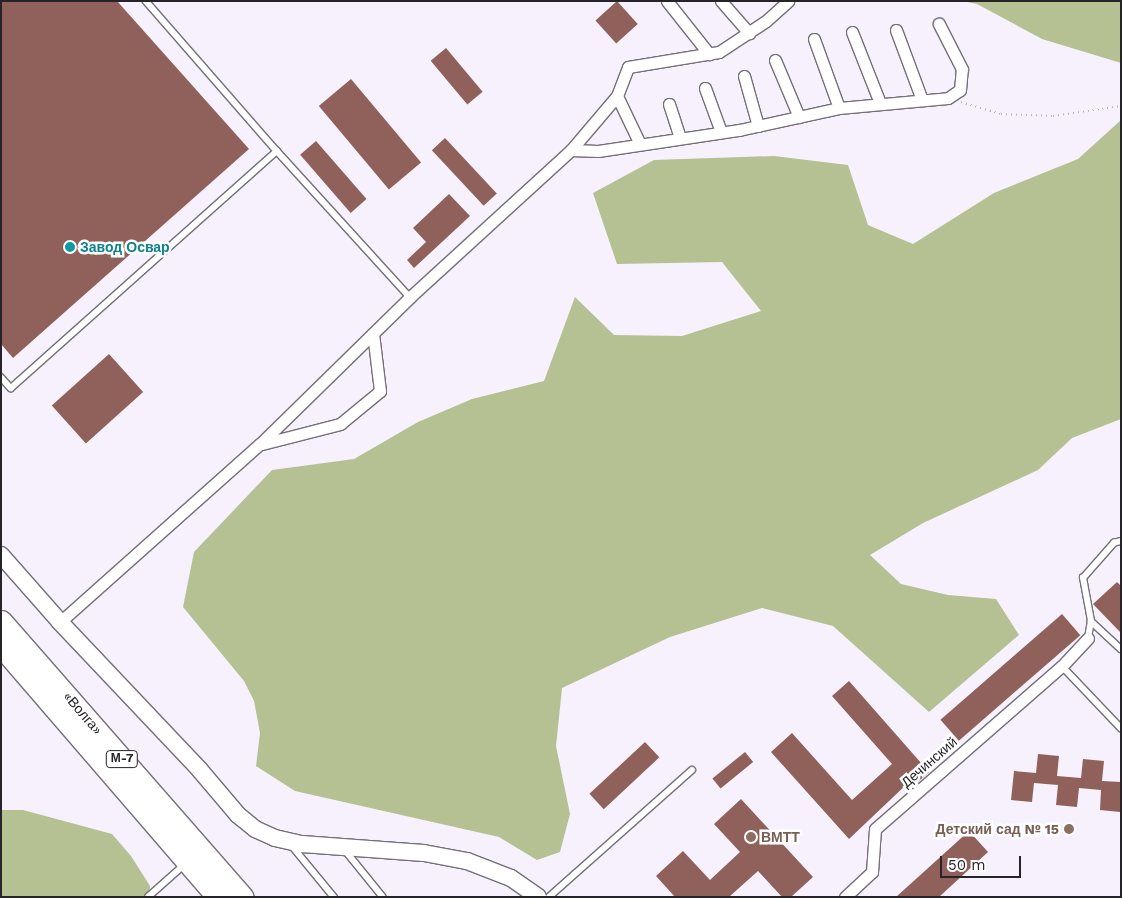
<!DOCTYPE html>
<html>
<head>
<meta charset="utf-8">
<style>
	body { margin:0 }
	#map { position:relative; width:1122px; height:898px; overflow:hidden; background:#f6f1fc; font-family:"Work Sans",sans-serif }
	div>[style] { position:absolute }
	.forest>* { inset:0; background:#b5c093 }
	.building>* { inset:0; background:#90615b; transform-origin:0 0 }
	.path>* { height:2px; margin-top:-1px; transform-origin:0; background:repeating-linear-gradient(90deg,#b7b3bc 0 1px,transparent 0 5px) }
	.roads { filter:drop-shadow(1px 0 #746f78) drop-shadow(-1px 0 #746f78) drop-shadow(0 1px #746f78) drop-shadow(0 -1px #746f78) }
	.lane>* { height:5.5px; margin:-2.75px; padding:0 2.75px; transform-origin:2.75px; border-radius:2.75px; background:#fff }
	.street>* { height:11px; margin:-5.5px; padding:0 5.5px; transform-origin:5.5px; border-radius:5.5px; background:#fff }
	.secondary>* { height:16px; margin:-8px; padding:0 8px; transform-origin:8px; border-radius:8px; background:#fff }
	.highway>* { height:21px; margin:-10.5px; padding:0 10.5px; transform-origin:10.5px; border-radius:10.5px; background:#fff }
	.dots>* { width:14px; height:14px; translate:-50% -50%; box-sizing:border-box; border:2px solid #fff; border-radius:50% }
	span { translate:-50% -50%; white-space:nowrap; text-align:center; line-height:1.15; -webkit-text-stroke:5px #fff; paint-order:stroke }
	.shield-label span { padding:1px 4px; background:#fff; border:1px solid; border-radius:4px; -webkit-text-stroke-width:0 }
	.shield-label { font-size:12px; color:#262428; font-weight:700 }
	.culture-label { font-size:14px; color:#0d838f; font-weight:700 }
	.left { translate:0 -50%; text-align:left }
	.street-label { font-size:14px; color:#262428 }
	.education-label { font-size:14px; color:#785e54; font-weight:700 }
	.right { translate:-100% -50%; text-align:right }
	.frame { position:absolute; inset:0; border:2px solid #262428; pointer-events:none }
	.scale { position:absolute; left:940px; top:856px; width:81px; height:22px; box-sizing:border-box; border:2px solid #262428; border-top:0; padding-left:6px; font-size:15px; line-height:18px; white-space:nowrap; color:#262428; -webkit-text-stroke:4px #fff; paint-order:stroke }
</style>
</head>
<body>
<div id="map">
	<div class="forest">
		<i style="clip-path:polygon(962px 1px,1121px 1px,1121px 63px,1042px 39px,977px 4px)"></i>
		<i style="clip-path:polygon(1121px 120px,1121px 419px,1072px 438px,1038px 470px,923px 523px,870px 555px,901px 584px,948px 595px,996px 599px,1019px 635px,929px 712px,833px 626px,762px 608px,670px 637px,562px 688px,556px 746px,570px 814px,560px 852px,537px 860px,499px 837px,295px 791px,256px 766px,260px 733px,254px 701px,244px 681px,183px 607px,194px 552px,272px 470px,354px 459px,418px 422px,472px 399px,544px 381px,575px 297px,614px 335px,682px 336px,761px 311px,722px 262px,617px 264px,593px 193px,654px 160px,774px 156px,848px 165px,868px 225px,913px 244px,994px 193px,1078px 159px)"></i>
		<i style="clip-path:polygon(1px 810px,23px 810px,112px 834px,131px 856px,150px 886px,149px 897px,1px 897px)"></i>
	</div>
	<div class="building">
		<i style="clip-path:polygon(1px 1px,117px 1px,249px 149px,13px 358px,1px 344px)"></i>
		<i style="left:617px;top:1px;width:31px;height:29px;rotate:48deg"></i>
		<i style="left:446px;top:48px;width:57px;height:20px;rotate:50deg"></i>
		<i style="left:351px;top:79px;width:109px;height:42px;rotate:50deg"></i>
		<i style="left:445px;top:138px;width:76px;height:18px;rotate:47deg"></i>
		<i style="left:316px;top:141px;width:77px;height:21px;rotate:49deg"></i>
		<i style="clip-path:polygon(449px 194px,470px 216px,414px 268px,407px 260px,426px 242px,413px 228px)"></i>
		<i style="left:109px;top:354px;width:51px;height:77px;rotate:48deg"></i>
		<i style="clip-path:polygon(1117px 582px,1121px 586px,1121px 633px,1093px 604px)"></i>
		<i style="left:1062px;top:614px;width:28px;height:161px;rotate:49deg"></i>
		<i style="clip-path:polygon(849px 681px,929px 772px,912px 787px,908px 783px,849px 839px,771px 752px,792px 733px,852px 800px,892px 764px,832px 696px)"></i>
		<i style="left:645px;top:742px;width:21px;height:76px;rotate:47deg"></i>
		<i style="left:745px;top:752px;width:13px;height:42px;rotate:51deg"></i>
		<i style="clip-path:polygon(1038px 754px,1059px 756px,1057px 776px,1081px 778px,1083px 759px,1104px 761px,1102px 781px,1121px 782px,1120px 812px,1100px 810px,1101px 790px,1079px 788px,1077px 807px,1056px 805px,1058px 785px,1034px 783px,1032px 802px,1011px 800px,1014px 771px,1036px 773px)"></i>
		<i style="clip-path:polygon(741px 799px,813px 877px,791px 897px,782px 897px,758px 871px,729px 897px,675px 897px,656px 876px,683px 851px,710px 880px,740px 852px,714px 824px)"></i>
		<i style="clip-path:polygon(969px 831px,988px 852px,939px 897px,896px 897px)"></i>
	</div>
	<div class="path">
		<i style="left:961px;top:102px;width:42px;rotate:16.7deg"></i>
		<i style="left:1001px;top:114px;width:52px;rotate:2.2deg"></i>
		<i style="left:1053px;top:116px;width:69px;rotate:-8.4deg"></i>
	</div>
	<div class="roads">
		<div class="lane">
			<i style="left:146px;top:1px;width:199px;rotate:48.9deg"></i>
			<i style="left:1px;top:377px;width:15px;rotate:48deg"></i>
			<i style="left:11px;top:388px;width:356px;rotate:-41.7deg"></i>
			<i style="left:277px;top:151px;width:197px;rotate:47.7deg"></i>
			<i style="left:1091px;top:621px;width:41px;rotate:43deg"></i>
			<i style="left:1088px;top:638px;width:17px;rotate:-80deg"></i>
			<i style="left:1091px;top:621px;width:44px;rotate:-100.5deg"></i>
			<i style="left:1083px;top:578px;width:47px;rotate:-48.5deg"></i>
			<i style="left:1114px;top:543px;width:7px;rotate:-16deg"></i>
			<i style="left:1062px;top:666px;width:86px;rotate:46.4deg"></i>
			<i style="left:293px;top:847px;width:65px;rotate:50.6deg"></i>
			<i style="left:345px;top:850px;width:60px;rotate:51deg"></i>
			<i style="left:148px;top:897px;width:48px;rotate:-41.6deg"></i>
			<i style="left:549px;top:897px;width:191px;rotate:-41.6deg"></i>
		</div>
		<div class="street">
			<i style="left:667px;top:1px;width:68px;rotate:51.6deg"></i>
			<i style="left:721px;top:1px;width:43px;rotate:48.8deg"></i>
			<i style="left:896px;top:30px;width:75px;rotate:69.6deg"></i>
			<i style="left:852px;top:32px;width:76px;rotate:68.5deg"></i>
			<i style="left:814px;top:39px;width:73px;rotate:70.1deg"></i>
			<i style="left:775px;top:60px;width:62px;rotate:67.2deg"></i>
			<i style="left:744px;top:76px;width:52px;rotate:74.4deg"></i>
			<i style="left:705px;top:88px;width:47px;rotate:70deg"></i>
			<i style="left:617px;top:96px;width:53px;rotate:64.4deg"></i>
			<i style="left:669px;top:104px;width:35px;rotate:72deg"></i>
			<i style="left:571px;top:150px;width:27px;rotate:2deg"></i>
			<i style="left:598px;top:151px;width:143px;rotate:-8.5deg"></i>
			<i style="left:739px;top:130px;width:102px;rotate:-12.4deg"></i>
			<i style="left:839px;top:108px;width:109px;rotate:-5.2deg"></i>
			<i style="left:948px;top:98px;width:14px;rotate:-34deg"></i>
			<i style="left:960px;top:90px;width:21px;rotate:-85deg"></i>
			<i style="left:962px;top:69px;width:51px;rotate:-117.1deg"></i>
			<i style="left:262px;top:444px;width:81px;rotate:-14.4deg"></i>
			<i style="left:340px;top:424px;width:52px;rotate:-39.5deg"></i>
			<i style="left:380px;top:391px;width:58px;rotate:-96.9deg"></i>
			<i style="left:60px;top:622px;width:268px;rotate:-41.7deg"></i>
			<i style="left:260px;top:444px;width:210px;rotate:-44.4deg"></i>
			<i style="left:410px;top:297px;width:218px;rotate:-42.4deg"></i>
			<i style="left:571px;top:150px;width:71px;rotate:-49.6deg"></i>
			<i style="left:617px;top:96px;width:31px;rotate:-69deg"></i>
			<i style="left:628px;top:67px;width:92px;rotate:-9.4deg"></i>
			<i style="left:719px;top:52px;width:56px;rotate:-33.4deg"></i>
			<i style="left:766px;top:21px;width:30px;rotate:-42deg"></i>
			<i style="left:845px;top:897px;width:37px;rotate:-43deg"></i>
			<i style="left:872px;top:872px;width:43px;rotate:-86deg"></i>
			<i style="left:875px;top:829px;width:248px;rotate:-41.1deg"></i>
			<i style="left:1062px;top:666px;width:38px;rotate:-47deg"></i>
		</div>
		<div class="secondary">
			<i style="left:1px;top:555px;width:89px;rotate:48.6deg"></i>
			<i style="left:60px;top:622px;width:202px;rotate:46.6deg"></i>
			<i style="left:199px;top:769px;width:60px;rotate:49.7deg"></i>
			<i style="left:238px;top:815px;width:22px;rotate:39deg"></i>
			<i style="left:255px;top:829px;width:22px;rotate:24deg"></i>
			<i style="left:275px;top:838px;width:28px;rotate:13deg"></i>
			<i style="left:302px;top:844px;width:122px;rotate:4.2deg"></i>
			<i style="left:424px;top:853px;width:44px;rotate:10.5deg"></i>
			<i style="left:467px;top:861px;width:47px;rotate:21.1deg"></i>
			<i style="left:511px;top:878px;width:33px;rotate:35deg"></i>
		</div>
		<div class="highway">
			<i style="left:1px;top:621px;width:367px;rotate:48.8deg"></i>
			<i style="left:1px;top:646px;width:332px;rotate:49.2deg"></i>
		</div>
	</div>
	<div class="dots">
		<i style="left:70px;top:247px;background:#0f9aa8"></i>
		<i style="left:1069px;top:829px;background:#8d6e63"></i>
		<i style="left:751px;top:837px;background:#8d6e63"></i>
	</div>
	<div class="shield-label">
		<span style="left:122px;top:759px">М-7</span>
	</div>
	<div class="culture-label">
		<span class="left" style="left:80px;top:247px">Завод Освар</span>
	</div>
	<div class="street-label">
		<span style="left:83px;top:713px;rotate:49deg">«Волга»</span>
		<span style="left:929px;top:762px;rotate:-41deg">Дечинский</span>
	</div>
	<div class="education-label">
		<span class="right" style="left:1059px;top:829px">Детский сад № 15</span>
		<span class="left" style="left:761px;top:837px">ВМТТ</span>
	</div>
	<div class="frame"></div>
	<div class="scale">50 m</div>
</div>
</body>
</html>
